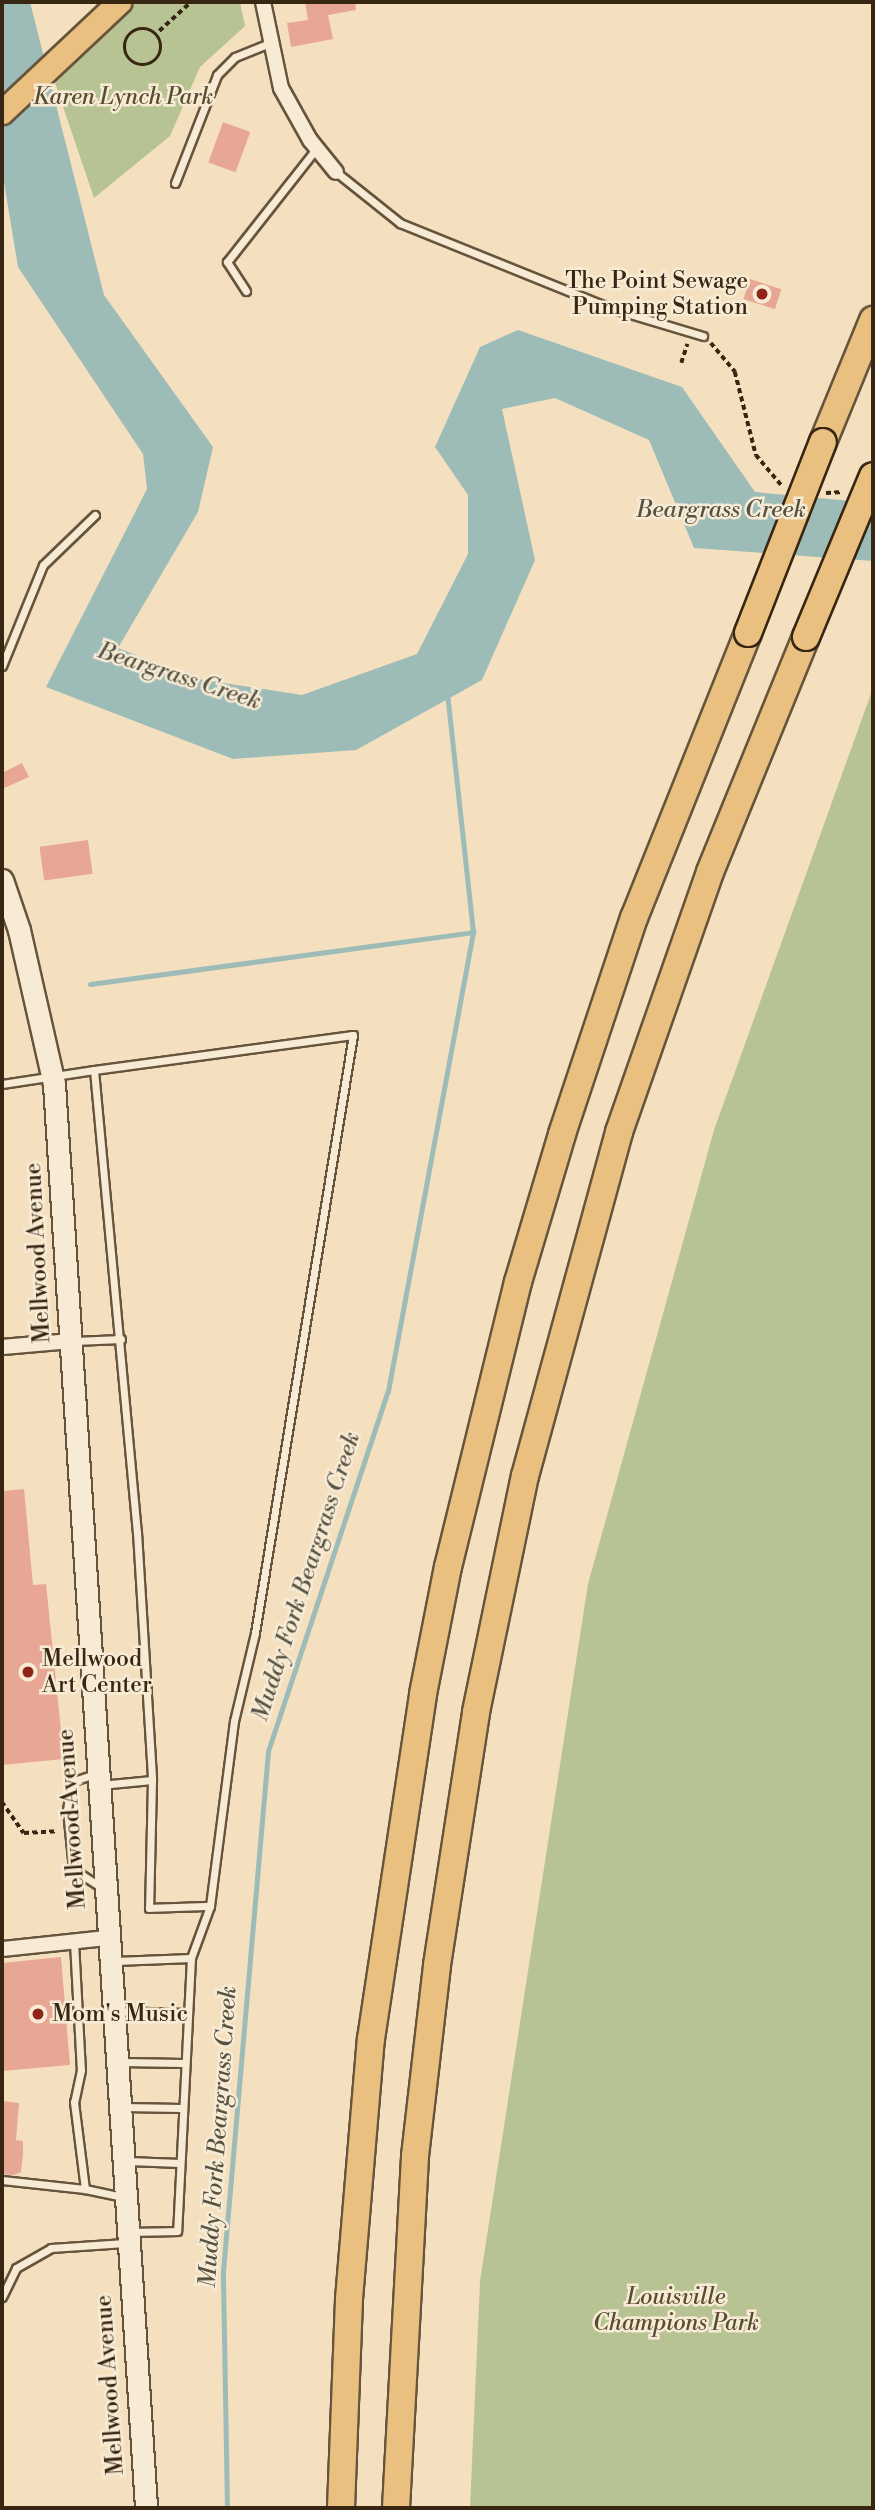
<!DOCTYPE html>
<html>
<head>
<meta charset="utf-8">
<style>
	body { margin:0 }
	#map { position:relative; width:875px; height:2510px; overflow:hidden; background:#f4e0bf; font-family:"Libre Bodoni",serif }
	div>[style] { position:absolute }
	.green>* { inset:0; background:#b8c394 }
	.water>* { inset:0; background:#9dbcb8 }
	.stream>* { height:5px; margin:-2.5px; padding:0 2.5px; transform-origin:2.5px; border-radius:2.5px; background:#9dbcb8 }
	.building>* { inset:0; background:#e8a795; transform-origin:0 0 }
	.path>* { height:3.5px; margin-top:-1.75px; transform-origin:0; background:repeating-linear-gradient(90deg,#372611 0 5px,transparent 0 8.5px) }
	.path>.ring { margin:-1.75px; padding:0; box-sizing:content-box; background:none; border:3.5px solid #372611; border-radius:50% }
	.roads { filter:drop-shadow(2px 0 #66543c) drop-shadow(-2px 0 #66543c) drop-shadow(0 2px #66543c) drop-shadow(0 -2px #66543c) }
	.lane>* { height:7px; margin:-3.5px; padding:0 3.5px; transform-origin:3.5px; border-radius:3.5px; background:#f8ebd5 }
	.street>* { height:14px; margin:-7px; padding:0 7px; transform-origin:7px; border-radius:7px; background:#f8ebd5 }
	.secondary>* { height:21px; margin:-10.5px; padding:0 10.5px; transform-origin:10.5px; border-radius:10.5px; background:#f8ebd5 }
	.primary>* { height:23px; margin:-11.5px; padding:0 11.5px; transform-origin:11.5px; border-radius:11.5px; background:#eac080 }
	.highway>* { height:26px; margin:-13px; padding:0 13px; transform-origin:13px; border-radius:13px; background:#eac080 }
	.bridges { filter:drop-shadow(2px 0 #372611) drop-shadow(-2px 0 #372611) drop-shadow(0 2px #372611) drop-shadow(0 -2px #372611) }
	.highway-bridge>* { height:26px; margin:-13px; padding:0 13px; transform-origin:13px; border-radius:13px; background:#eac080 }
	.dots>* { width:19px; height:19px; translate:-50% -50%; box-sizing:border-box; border:4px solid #f8ebd5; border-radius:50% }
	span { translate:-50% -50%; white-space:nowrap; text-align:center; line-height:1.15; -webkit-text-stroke:5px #f8ebd5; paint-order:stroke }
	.park-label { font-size:23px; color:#574d32; font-style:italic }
	.poi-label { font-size:23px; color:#372611 }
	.right { translate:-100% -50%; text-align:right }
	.left { translate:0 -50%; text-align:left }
	.street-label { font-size:23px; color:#372611 }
	.water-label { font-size:24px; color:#565343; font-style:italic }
	.frame { position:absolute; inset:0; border:4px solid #372611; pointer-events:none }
</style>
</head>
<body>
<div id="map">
	<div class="green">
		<i style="clip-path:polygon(137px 2px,240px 2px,245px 26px,200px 67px,170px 136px,94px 198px,55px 83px)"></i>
		<i style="clip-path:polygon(873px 688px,873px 2508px,470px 2508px,480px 2281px,588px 1584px,714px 1130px)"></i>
	</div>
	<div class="water">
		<i style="clip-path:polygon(2px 2px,30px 2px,104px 295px,213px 447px,198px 512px,118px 648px,198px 679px,302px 695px,417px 654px,468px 554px,468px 495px,435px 447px,480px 347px,518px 330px,682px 387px,755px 492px,873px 503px,873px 561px,694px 548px,649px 440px,555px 398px,502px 409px,535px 560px,482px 680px,356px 750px,233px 759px,46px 687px,147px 489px,143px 454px,18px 267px,2px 170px)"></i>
	</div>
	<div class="stream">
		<i style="left:90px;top:984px;width:387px;rotate:-7.7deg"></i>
		<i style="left:227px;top:2508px;width:237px;rotate:-91deg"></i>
		<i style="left:223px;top:2271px;width:522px;rotate:-85.05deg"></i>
		<i style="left:268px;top:1751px;width:379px;rotate:-71.6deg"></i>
		<i style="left:388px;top:1391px;width:467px;rotate:-79.5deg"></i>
		<i style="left:473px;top:932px;width:239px;rotate:-96.2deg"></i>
	</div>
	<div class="building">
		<i style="clip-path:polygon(305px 2px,355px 2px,356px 10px,328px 15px,333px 39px,291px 47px,287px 23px,308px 20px)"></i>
		<i style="left:223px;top:122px;width:29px;height:43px;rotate:20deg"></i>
		<i style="left:750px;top:279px;width:33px;height:21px;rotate:18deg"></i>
		<i style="clip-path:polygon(22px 763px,29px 777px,2px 789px,2px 773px)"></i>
		<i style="left:88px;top:840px;width:34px;height:49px;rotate:82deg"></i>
		<i style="clip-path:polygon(24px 1489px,33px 1585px,46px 1584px,64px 1759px,2px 1765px,2px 1491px)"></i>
		<i style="clip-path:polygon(61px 1957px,70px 2065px,2px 2071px,2px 1963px)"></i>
		<i style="clip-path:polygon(2px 2101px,19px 2103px,16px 2140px,23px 2141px,23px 2154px,21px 2172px,14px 2175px,2px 2174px)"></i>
	</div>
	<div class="path">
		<i style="left:232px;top:2px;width:11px"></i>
		<i class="ring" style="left:125px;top:29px;width:32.5px;height:32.5px"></i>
		<i style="left:159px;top:31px;width:43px;rotate:-42.2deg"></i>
		<i style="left:711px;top:343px;width:38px;rotate:50deg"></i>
		<i style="left:735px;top:372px;width:86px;rotate:75.8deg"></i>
		<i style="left:756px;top:455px;width:39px;rotate:50deg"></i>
		<i style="left:681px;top:363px;width:20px;rotate:-72deg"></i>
		<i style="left:826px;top:493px;width:17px;rotate:-3deg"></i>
		<i style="left:2px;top:1802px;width:38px;rotate:55deg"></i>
		<i style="left:24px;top:1833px;width:33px;rotate:-3deg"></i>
	</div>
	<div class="roads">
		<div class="lane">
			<i style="left:336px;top:172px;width:82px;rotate:38.6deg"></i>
			<i style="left:400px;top:223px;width:230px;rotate:22deg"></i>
			<i style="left:613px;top:309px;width:94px;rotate:16.7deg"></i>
			<i style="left:175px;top:183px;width:116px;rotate:-68.7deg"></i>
			<i style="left:217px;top:75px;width:25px;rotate:-45deg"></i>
			<i style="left:235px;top:57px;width:38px;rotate:-22deg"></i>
			<i style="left:246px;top:291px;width:35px;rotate:-123deg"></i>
			<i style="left:227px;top:262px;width:144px;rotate:-51.8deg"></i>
			<i style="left:2px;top:666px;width:109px;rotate:-67.9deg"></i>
			<i style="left:43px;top:565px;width:72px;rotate:-43.9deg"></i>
			<i style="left:94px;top:1070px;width:261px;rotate:-7.7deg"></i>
			<i style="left:353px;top:1035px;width:606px;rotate:99.31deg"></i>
			<i style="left:255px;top:1633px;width:90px;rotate:103.4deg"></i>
			<i style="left:234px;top:1721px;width:187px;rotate:97.4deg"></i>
			<i style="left:210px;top:1906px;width:55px;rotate:110.1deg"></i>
			<i style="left:191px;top:1958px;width:273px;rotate:92.9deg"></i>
			<i style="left:177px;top:2231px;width:47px;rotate:178.8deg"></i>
			<i style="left:2px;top:1084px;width:93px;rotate:-8.7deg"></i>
			<i style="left:94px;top:1070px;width:464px;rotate:84.7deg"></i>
			<i style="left:137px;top:1532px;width:248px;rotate:86.5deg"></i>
			<i style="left:152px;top:1780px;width:128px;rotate:91.3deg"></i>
			<i style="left:149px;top:1908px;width:61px;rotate:-1.9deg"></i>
			<i style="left:74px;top:1341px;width:47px;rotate:-2.4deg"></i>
			<i style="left:95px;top:1774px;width:25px;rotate:162deg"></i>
			<i style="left:71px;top:1782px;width:28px;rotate:98deg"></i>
			<i style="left:67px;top:1810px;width:59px;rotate:84.2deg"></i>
			<i style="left:73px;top:1869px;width:35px;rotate:33deg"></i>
			<i style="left:100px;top:1785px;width:52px;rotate:-5.5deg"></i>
			<i style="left:74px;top:1942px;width:128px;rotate:86.9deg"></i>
			<i style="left:81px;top:2070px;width:33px;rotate:102deg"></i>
			<i style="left:74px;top:2102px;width:88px;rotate:82.8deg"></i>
			<i style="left:85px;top:2189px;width:38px;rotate:12deg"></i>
			<i style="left:115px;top:1961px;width:76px;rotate:-2.3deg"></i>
			<i style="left:115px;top:2011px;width:69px;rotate:1.7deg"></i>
			<i style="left:120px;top:2062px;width:63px;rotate:0.9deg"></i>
			<i style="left:123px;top:2107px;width:58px;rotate:1deg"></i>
			<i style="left:128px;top:2161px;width:52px;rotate:2.2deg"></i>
			<i style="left:2px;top:2180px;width:83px;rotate:6.2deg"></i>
			<i style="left:2px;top:2297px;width:32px;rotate:-64deg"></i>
			<i style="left:16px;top:2268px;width:40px;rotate:-29.7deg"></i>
			<i style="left:51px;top:2248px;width:74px;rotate:-3.9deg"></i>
		</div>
		<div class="street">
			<i style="left:263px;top:2px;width:88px;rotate:78.2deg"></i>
			<i style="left:281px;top:88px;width:60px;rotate:60.9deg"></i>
			<i style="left:310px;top:140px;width:41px;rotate:50.9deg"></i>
			<i style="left:2px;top:1347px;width:68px;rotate:-5deg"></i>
			<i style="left:2px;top:1949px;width:105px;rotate:-6deg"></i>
		</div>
		<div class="secondary">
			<i style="left:2px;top:880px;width:53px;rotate:71.2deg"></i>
			<i style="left:19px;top:930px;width:158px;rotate:77.2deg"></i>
			<i style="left:54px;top:1084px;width:1427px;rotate:86.3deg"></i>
		</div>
		<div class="primary">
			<i style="left:2px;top:112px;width:161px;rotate:-43.2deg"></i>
		</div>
		<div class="highway">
			<i style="left:823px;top:442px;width:132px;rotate:-67.7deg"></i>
			<i style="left:341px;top:2508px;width:209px;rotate:-87.8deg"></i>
			<i style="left:349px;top:2299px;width:261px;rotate:-85.2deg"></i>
			<i style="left:371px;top:2039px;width:349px;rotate:-81.4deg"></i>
			<i style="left:423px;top:1694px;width:129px;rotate:-78.9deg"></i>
			<i style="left:448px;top:1567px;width:293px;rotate:-76.2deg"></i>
			<i style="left:518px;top:1282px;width:154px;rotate:-73.4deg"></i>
			<i style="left:562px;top:1134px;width:228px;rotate:-71.6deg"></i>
			<i style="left:634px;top:918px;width:307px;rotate:-68.2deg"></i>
			<i style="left:396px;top:2508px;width:353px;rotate:-86.9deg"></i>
			<i style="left:415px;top:2156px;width:192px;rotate:-83.4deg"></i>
			<i style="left:437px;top:1965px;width:256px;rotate:-81.2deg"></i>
			<i style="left:476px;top:1712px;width:241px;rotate:-78.3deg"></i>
			<i style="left:525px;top:1476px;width:357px;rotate:-74.7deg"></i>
			<i style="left:619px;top:1132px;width:275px;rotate:-70.7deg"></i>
			<i style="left:710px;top:872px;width:254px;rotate:-67.8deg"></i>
		</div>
	</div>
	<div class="bridges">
		<div class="highway-bridge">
			<i style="left:748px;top:633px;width:205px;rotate:-68.6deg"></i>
			<i style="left:806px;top:637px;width:174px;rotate:-67.4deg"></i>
		</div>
	</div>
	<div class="dots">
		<i style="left:762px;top:294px;background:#8f2418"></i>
		<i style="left:28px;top:1672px;background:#8f2418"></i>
		<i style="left:38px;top:2014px;background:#8f2418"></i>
	</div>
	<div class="park-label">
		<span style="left:123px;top:97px">Karen Lynch Park</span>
		<span style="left:676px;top:2310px">Louisville<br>Champions Park</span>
	</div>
	<div class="poi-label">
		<span class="right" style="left:748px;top:294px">The Point Sewage<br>Pumping Station</span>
		<span class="left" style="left:42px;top:1672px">Mellwood<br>Art Center</span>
		<span class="left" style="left:52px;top:2014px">Mom's Music</span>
	</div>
	<div class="street-label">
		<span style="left:38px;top:1253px;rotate:-93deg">Mellwood Avenue</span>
		<span style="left:72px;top:1819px;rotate:-94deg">Mellwood Avenue</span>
		<span style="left:110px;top:2385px;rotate:-94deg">Mellwood Avenue</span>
	</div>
	<div class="water-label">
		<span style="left:721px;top:511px">Beargrass Creek</span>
		<span style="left:179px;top:677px;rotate:18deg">Beargrass Creek</span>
		<span style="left:307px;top:1577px;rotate:-72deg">Muddy Fork Beargrass Creek</span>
		<span style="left:219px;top:2137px;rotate:-86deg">Muddy Fork Beargrass Creek</span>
	</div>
	<div class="frame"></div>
</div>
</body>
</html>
